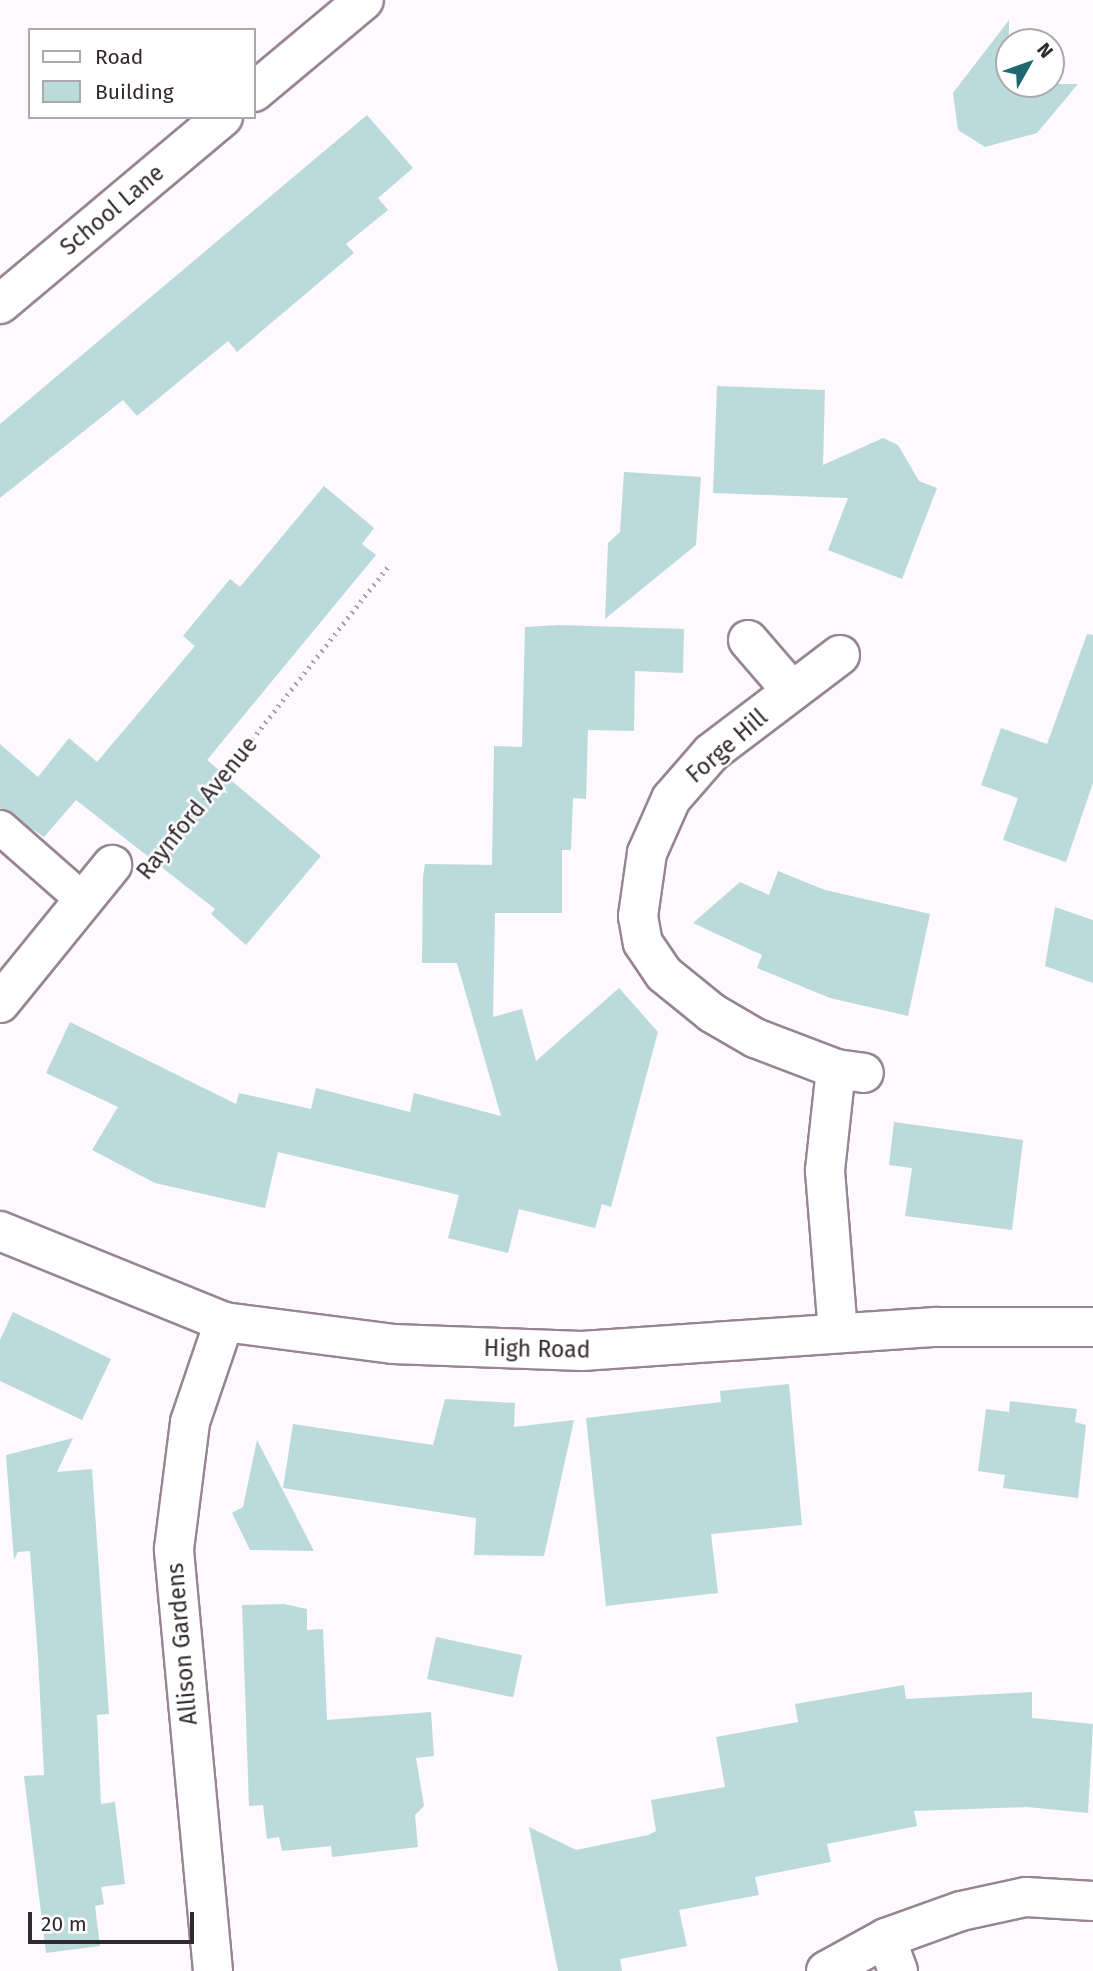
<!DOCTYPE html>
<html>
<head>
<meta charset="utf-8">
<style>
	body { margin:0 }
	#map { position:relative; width:1093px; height:1971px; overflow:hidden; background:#fdf9fd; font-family:"Fira Sans",sans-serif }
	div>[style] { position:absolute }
	.building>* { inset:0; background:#bbdadc; transform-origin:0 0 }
	.path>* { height:4.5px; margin-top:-2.25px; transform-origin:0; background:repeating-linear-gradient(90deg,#aaa5aa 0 2px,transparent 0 7px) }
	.roads { filter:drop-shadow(2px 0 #978595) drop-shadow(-2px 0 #978595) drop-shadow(0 2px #978595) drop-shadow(0 -2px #978595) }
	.service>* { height:33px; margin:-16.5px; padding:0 16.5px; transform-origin:16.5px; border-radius:16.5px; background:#fff }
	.minor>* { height:38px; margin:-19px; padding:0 19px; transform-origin:19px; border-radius:19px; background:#fff }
	.tertiary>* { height:38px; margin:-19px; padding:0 19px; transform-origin:19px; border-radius:19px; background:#fff }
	span { translate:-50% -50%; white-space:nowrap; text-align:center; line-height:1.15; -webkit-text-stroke:5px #fff; paint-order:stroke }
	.street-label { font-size:23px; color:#30292f }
	.legend { position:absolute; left:28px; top:28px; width:228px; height:91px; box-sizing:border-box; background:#fff; border:2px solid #aca9ac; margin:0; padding:9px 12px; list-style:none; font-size:21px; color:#30292f }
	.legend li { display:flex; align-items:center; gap:14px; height:35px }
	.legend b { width:35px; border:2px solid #aca9ac }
	.north { position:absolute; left:995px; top:28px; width:70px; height:70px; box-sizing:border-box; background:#fff; border:2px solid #aca9ac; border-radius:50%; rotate:50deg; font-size:19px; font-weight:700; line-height:28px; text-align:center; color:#30292f }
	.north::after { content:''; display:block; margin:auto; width:24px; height:32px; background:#1d696f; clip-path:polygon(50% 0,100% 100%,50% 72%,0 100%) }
	.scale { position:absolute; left:28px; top:1912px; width:166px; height:32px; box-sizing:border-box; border:4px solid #30292f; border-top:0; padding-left:9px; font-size:21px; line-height:24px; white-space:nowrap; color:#30292f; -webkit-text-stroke:5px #fff; paint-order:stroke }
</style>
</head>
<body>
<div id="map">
	<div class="building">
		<i style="clip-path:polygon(1009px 20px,1009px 84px,1078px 84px,1037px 133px,985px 147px,958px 130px,953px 93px)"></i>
		<i style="clip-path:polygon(367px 115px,413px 168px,378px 198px,388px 210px,346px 244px,354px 253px,237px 352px,228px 341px,137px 416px,123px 400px,0 498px,0 424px)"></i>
		<i style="clip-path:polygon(717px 386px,825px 390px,823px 465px,883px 438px,898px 445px,919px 481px,937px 488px,902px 579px,828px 550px,848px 498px,713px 493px)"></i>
		<i style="clip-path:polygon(624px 472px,701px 477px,696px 545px,605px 619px,608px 543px,620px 532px)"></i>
		<i style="clip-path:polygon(324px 486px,374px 528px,362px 544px,376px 555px,207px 760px,321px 856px,246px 945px,211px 914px,215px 909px,76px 800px,44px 837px,0 808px,0 744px,38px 777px,69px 738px,97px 762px,195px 646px,183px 636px,230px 579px,240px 587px)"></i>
		<i style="clip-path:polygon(559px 625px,684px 629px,683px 673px,635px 671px,634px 731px,588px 730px,586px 799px,573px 798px,571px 850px,562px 850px,562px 913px,495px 913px,493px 1017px,522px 1009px,536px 1061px,619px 988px,658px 1032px,611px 1207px,602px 1204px,595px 1228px,519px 1209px,508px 1253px,448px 1238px,459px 1195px,278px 1152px,265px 1208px,155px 1183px,92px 1150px,118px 1107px,46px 1073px,70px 1022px,236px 1104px,239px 1093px,311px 1109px,316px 1088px,410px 1112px,414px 1093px,501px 1116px,457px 963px,422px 963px,423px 876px,425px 864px,492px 865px,494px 746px,522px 747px,525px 627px)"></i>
		<i style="clip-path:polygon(1087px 634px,1093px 635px,1093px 783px,1066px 862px,1003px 840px,1018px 798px,981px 785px,1001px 728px,1047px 744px)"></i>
		<i style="clip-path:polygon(778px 871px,825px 890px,930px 914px,908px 1016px,830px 998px,757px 968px,762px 955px,693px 923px,740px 882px,769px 895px)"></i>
		<i style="clip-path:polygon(1055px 907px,1093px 920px,1093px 983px,1045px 966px)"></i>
		<i style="clip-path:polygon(894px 1122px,1023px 1140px,1012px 1230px,905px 1216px,912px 1168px,889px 1165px)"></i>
		<i style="clip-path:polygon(13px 1312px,111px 1359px,82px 1420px,0 1381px,0 1340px)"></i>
		<i style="clip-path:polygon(789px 1384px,802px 1525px,711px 1534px,718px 1593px,606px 1606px,586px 1418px,721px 1402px,720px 1391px)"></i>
		<i style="clip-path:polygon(445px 1399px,515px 1403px,514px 1427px,574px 1420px,544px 1556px,474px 1555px,476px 1518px,283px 1488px,293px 1424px,433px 1445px)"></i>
		<i style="clip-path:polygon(1010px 1401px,1077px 1409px,1075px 1422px,1086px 1425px,1078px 1498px,1003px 1488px,1005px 1475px,978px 1471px,986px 1409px,1009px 1412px)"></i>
		<i style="clip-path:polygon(73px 1438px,57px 1472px,92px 1469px,109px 1714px,97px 1715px,101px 1804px,115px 1802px,125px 1884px,101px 1887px,104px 1904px,95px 1906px,100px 1946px,46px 1953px,24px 1776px,44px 1775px,38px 1657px,30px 1551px,18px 1552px,14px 1560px,6px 1455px)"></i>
		<i style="clip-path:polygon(257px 1440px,314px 1551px,250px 1550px,232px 1513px,243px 1507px)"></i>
		<i style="clip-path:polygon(284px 1604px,307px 1609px,307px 1630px,323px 1629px,327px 1720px,431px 1712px,434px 1756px,416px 1758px,424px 1806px,415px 1815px,418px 1847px,332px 1857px,331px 1846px,282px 1851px,279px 1837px,267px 1839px,263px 1805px,249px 1806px,242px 1605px)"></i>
		<i style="left:436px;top:1637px;width:88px;height:43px;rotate:12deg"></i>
		<i style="clip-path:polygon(904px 1685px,906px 1699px,1032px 1692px,1032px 1718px,1093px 1724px,1088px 1813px,1027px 1807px,914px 1811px,917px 1826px,827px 1844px,831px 1862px,755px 1877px,759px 1895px,679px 1910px,687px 1946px,620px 1959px,622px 1971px,558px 1971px,529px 1827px,576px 1850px,648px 1835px,656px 1831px,651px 1800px,725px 1787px,716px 1737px,798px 1722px,795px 1704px)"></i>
	</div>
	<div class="path">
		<i style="left:161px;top:855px;width:367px;rotate:-51.8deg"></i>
	</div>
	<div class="roads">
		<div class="service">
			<i style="left:0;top:827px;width:111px;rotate:41.3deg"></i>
		</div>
		<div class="minor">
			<i style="left:748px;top:640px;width:67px;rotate:49.2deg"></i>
			<i style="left:840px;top:655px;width:162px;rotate:142.8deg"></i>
			<i style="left:711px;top:753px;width:61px;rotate:131deg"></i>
			<i style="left:671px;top:799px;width:59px;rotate:114deg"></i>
			<i style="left:647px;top:853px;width:64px;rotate:98.1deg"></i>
			<i style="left:638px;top:916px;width:27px;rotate:80deg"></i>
			<i style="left:643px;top:943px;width:37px;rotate:56deg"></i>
			<i style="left:664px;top:974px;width:62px;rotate:39.1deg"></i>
			<i style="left:712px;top:1013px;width:50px;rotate:30.2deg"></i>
			<i style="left:755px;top:1038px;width:87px;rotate:20.9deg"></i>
			<i style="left:836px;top:1069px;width:28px;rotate:8deg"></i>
			<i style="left:0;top:1003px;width:178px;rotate:-50.9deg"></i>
			<i style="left:836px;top:1069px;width:103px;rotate:96.2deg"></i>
			<i style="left:825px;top:1171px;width:162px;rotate:85.4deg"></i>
			<i style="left:886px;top:1938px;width:35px;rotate:70deg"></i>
			<i style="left:213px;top:1971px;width:424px;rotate:-95.3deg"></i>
			<i style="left:174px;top:1549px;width:128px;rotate:-82.8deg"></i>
			<i style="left:190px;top:1422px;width:106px;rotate:-71.2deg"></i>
			<i style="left:826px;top:1971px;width:68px;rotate:-28.8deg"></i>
			<i style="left:886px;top:1938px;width:80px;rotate:-19.8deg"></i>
			<i style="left:961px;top:1911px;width:66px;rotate:-12.2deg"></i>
			<i style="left:1026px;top:1897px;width:67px;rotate:3.4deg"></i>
		</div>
		<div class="tertiary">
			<i style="left:254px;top:92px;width:143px;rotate:-39.9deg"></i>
			<i style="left:0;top:304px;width:291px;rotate:-40deg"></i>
			<i style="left:0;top:1231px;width:242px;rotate:22.1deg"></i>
			<i style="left:224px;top:1322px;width:170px;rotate:7.4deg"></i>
			<i style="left:393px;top:1344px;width:189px;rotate:2.1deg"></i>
			<i style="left:582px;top:1351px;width:355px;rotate:-3.9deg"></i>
			<i style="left:936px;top:1327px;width:157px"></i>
		</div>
	</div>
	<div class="street-label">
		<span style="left:112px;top:210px;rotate:-40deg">School Lane</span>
		<span style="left:727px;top:746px;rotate:-41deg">Forge Hill</span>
		<span style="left:197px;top:808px;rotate:-51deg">Raynford Avenue</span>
		<span style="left:537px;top:1349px;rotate:1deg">High Road</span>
		<span style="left:182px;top:1644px;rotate:-95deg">Allison Gardens</span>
	</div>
	<ul class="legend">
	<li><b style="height:9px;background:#fff"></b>Road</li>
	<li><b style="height:19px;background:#bbdadc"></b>Building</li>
	</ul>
	<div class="north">N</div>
	<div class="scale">20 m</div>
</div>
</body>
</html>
